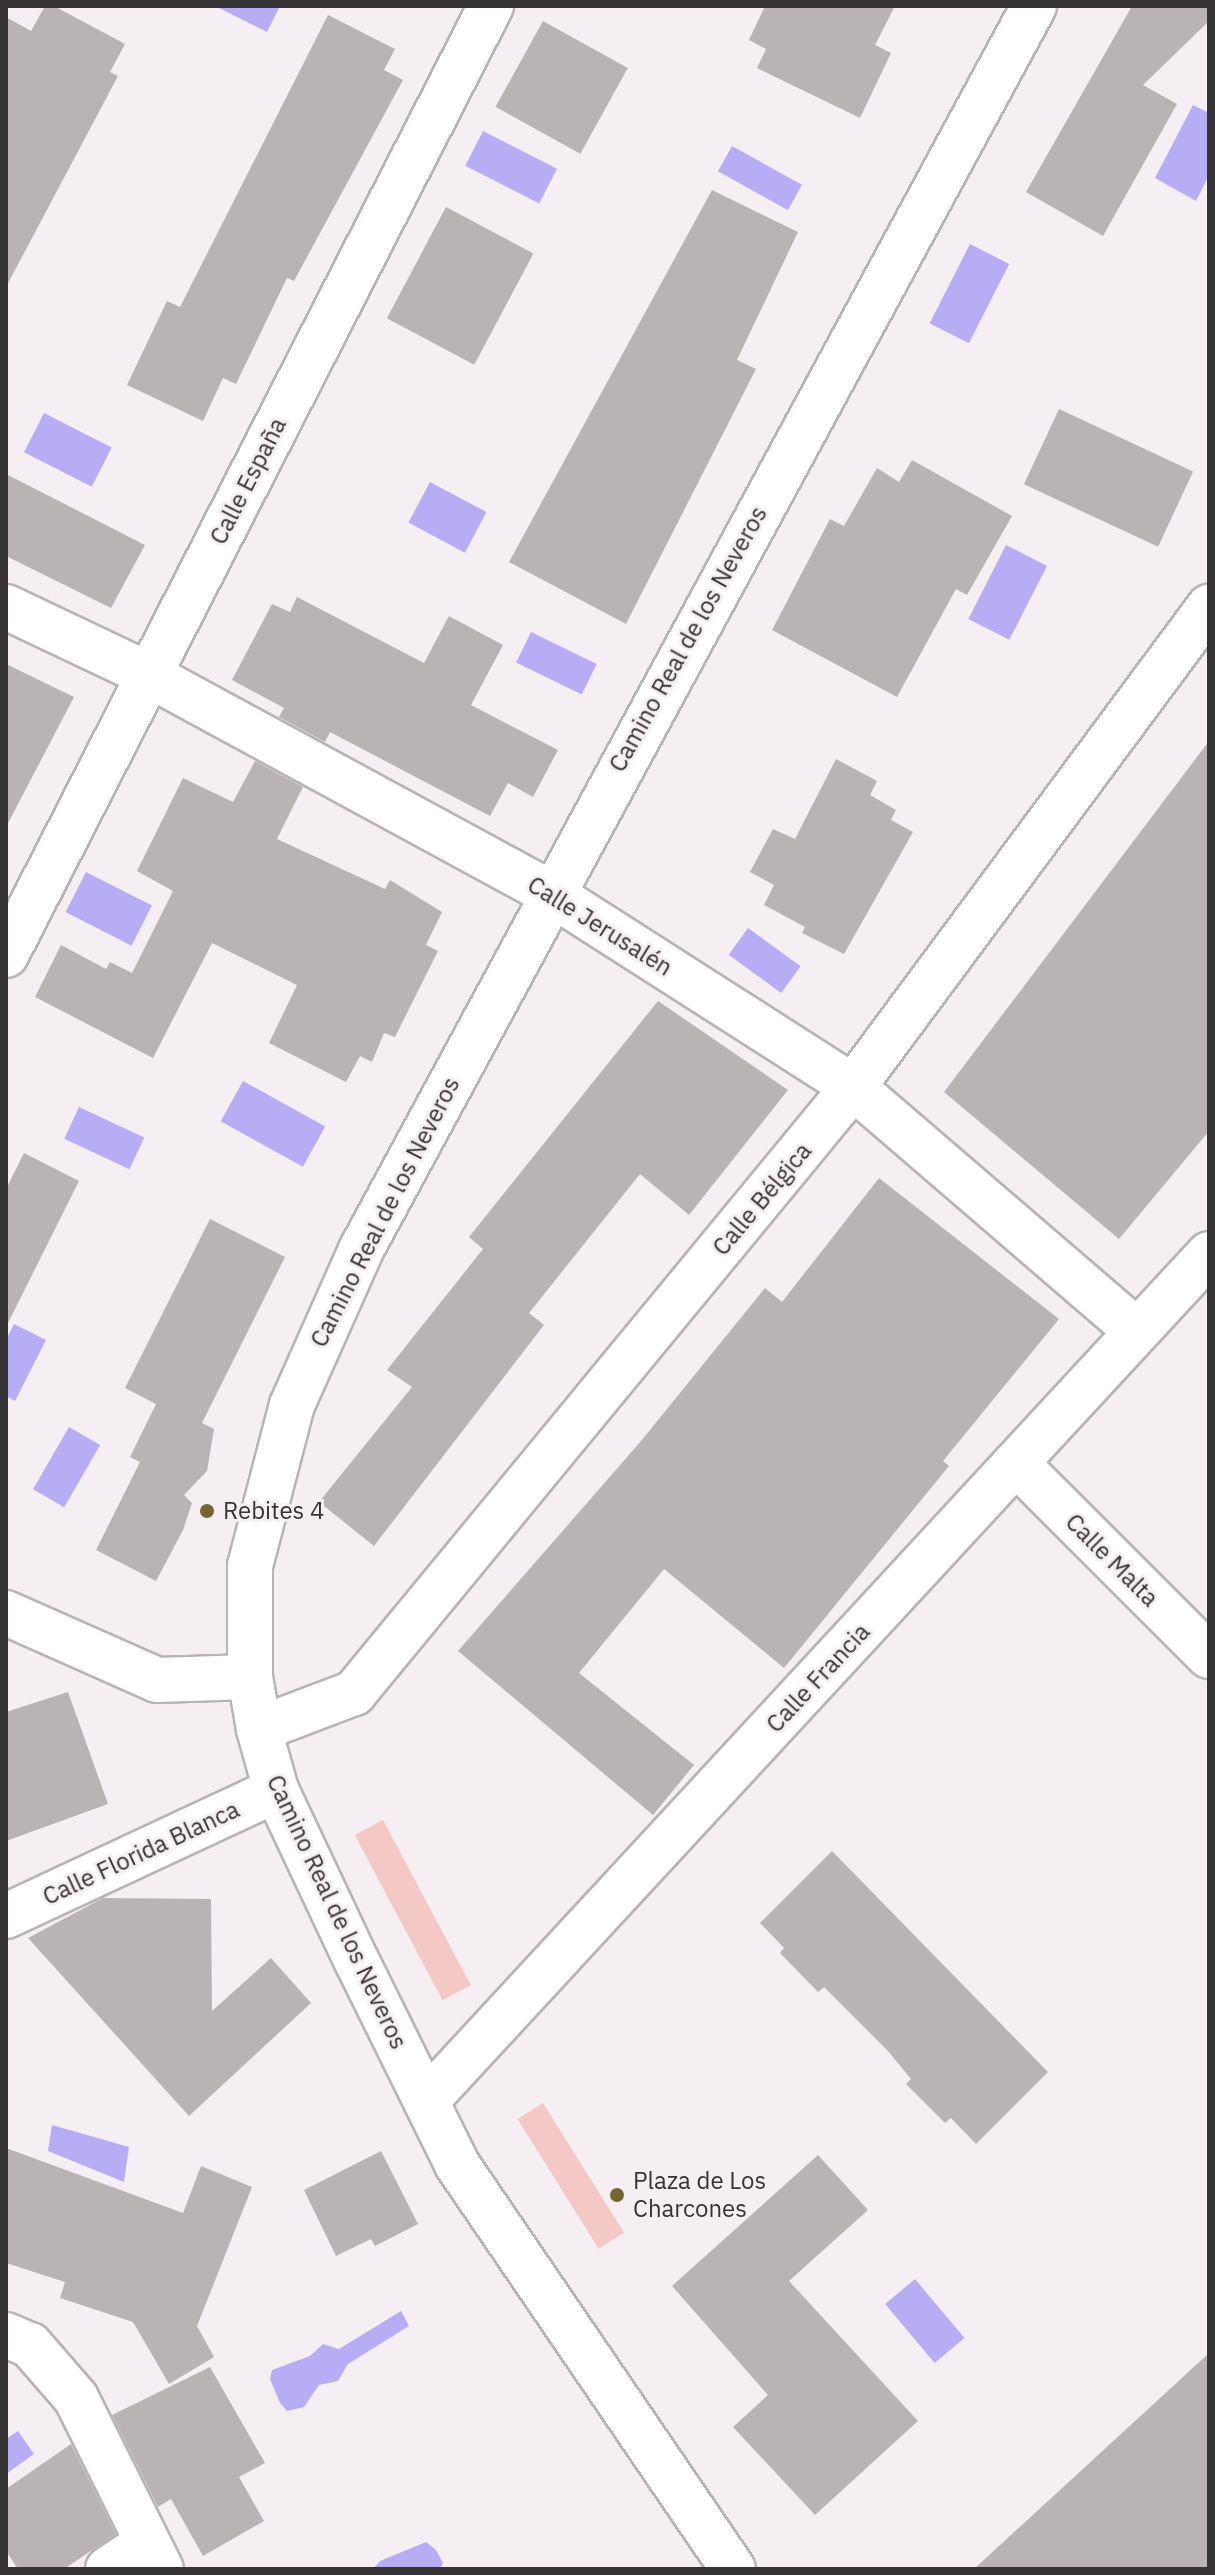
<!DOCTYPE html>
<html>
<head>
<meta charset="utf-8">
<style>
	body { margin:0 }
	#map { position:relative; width:1215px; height:2575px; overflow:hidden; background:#f5eff3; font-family:"IBM Plex Sans",sans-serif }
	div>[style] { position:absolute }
	.green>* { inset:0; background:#f4c8c5; transform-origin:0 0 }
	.water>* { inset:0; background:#b7adf5; transform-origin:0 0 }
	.building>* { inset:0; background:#bab3b4; transform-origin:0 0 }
	.roads { filter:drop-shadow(2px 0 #b8b3b6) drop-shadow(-2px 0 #b8b3b6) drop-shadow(0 2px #b8b3b6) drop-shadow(0 -2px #b8b3b6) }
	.minor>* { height:44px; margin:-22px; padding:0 22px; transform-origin:22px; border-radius:22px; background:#fff }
	.tertiary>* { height:44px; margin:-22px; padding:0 22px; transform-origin:22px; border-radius:22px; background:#fff }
	.dots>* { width:22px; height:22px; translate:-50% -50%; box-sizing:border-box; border:4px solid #f5eff3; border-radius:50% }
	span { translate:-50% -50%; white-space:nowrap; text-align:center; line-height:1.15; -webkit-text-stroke:6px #f5eff3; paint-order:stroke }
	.street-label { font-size:24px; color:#363335 }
	.poi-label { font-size:24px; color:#363335 }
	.left { translate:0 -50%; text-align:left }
	.frame { position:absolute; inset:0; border:8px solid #363335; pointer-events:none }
</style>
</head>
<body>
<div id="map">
	<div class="green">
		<i style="left:383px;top:1820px;width:187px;height:32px;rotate:62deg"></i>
		<i style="left:543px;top:2103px;width:153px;height:30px;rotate:58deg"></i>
	</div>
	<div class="water">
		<i style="clip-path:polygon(215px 6px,280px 6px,267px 32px)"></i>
		<i style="clip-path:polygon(1193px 105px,1209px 113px,1209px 175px,1196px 201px,1155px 178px)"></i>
		<i style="left:483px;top:131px;width:83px;height:39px;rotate:27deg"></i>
		<i style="left:732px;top:146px;width:80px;height:29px;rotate:29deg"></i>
		<i style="left:970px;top:244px;width:44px;height:89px;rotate:27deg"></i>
		<i style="left:44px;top:413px;width:76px;height:44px;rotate:27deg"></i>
		<i style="left:430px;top:482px;width:64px;height:46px;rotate:28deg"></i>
		<i style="left:1006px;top:545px;width:46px;height:83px;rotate:27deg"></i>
		<i style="left:531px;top:632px;width:73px;height:34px;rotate:26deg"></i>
		<i style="left:86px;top:872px;width:74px;height:45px;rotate:27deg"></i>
		<i style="left:748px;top:928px;width:65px;height:33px;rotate:36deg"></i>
		<i style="left:243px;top:1081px;width:94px;height:46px;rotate:29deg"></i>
		<i style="left:79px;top:1107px;width:72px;height:35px;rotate:25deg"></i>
		<i style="clip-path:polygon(14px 1324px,46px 1340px,15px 1401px,6px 1396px,6px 1340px)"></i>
		<i style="left:69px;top:1427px;width:36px;height:72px;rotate:30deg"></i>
		<i style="clip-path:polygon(52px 2125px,129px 2147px,124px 2182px,48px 2151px)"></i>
		<i style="left:915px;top:2279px;width:77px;height:39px;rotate:50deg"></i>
		<i style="clip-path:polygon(401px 2311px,409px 2326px,348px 2364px,338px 2381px,319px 2385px,304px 2407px,287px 2411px,280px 2403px,270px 2379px,272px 2370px,310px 2356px,323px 2344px,339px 2349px)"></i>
		<i style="clip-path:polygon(18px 2431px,34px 2454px,6px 2474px,6px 2439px)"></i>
		<i style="clip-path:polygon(426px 2542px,436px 2550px,443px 2563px,440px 2569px,373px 2569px,380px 2561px)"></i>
	</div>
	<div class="building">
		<i style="clip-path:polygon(45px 6px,54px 6px,125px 44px,110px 72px,118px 76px,6px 287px,6px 17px,31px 31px)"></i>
		<i style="clip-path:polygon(765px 6px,895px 6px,875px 45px,891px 53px,860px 118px,757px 68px,766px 49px,749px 40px)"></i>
		<i style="clip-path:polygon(1132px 6px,1209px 6px,1209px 21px,1143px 85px,1177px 104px,1103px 236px,1026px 192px)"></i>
		<i style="clip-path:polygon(328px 15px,395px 49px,384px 70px,403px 80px,294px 281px,287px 278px,236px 384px,223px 378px,203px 421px,127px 385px,167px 301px,180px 307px)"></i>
		<i style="left:543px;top:21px;width:97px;height:98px;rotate:29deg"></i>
		<i style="clip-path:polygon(712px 190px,798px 232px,737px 360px,756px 369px,626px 624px,509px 562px)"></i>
		<i style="left:446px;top:207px;width:99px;height:126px;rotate:28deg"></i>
		<i style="left:1059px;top:409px;width:148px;height:83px;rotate:25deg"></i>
		<i style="clip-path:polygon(912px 460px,1012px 516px,967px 595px,956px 589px,897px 697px,772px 630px,830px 519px,844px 526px,877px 468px,899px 482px)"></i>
		<i style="clip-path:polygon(6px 474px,145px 545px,111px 608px,6px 556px)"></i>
		<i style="clip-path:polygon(297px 597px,424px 663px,449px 616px,503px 645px,471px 705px,558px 750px,533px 797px,508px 783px,490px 816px,330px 732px,325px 742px,279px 717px,284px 708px,232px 680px,272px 604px,290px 612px)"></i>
		<i style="clip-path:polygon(6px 664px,74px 697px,6px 827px)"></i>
		<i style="clip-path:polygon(1209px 741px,1209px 1131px,1119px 1239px,944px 1092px)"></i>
		<i style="clip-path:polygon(836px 759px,877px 781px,870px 795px,896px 810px,891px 820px,913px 832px,844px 954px,802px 933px,805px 927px,764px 905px,774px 885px,750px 872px,773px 829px,795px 839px)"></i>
		<i style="clip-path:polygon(255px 761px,303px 787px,277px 839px,385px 889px,390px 880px,442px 912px,426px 945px,438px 951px,395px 1037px,384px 1033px,372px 1062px,360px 1056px,346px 1082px,269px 1043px,297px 985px,212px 943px,153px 1058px,35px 997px,61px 945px,106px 969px,110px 962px,132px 973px,173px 891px,137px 871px,183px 778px,233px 802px)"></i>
		<i style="clip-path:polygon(658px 1001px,788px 1090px,689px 1215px,640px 1174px,529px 1313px,544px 1325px,374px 1546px,319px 1502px,412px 1387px,387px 1370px,483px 1249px,469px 1237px)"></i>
		<i style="clip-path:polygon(24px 1153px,79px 1181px,6px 1327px,6px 1189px)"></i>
		<i style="clip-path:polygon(879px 1178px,1059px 1319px,943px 1461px,949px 1466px,784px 1668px,664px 1569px,579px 1673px,694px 1765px,653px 1815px,458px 1651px,641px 1441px,765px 1288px,782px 1302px)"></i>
		<i style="clip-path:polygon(210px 1219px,285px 1257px,202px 1423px,214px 1429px,207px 1471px,184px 1495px,192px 1503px,183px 1530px,156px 1581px,96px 1550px,140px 1462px,130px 1457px,156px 1404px,125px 1388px)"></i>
		<i style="clip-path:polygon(68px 1692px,108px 1804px,6px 1841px,6px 1712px)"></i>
		<i style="clip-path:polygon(832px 1851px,1048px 2072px,976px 2144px,951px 2118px,945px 2123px,906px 2084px,911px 2079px,888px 2051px,824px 1987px,818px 1992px,780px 1953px,784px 1948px,760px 1923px)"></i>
		<i style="clip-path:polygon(103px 1898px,211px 1899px,212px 2011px,271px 1958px,311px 2003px,189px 2116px,28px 1938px)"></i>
		<i style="clip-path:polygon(6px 2148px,183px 2213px,201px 2166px,252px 2187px,197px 2326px,214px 2357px,169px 2384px,133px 2322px,60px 2298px,65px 2282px,6px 2263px)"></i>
		<i style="clip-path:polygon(381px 2151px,418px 2224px,375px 2246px,371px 2239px,336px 2256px,304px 2190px)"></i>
		<i style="clip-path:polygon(818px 2155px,868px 2210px,789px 2281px,918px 2421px,815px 2515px,733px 2427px,768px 2395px,672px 2286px)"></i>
		<i style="clip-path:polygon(1209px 2353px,1209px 2569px,974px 2569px)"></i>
		<i style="clip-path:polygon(210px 2367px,265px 2463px,239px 2477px,264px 2521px,203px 2556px,171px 2499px,158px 2507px,112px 2415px)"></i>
		<i style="clip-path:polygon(71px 2444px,116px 2534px,64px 2569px,18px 2569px,6px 2551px,6px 2489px)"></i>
	</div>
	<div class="roads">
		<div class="minor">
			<i style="left:6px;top:607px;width:158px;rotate:25.4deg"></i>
			<i style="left:149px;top:675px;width:456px;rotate:28.5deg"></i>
			<i style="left:550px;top:893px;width:360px;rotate:32.6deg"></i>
			<i style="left:853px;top:1087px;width:374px;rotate:40.7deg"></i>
			<i style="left:6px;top:955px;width:1066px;rotate:-62.93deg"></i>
			<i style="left:1016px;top:1463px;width:273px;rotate:45deg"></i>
			<i style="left:259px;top:1729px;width:102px;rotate:-20.8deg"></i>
			<i style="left:354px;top:1693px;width:785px;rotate:-50.53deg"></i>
			<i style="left:853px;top:1087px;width:598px;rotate:-53.44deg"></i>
			<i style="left:6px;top:1916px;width:298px;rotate:-25deg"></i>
			<i style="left:6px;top:2335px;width:26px;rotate:23deg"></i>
			<i style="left:30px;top:2345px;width:70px;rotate:49deg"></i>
			<i style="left:76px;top:2398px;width:191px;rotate:63.6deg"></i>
			<i style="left:108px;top:2569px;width:47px;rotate:-33.7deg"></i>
		</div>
		<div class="tertiary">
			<i style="left:6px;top:1613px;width:165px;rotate:23.9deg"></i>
			<i style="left:157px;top:1680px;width:93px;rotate:-1.8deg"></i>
			<i style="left:426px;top:2101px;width:1153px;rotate:-47.25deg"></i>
			<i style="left:733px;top:2569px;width:490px;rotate:-124.3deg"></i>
			<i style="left:457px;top:2164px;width:225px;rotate:-116.3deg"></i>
			<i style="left:357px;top:1962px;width:190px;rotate:-115.2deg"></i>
			<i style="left:276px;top:1790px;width:63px;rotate:-105.6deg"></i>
			<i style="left:259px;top:1729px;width:53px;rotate:-99.8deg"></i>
			<i style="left:250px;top:1677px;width:111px;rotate:-90deg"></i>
			<i style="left:250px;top:1566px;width:166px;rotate:-75.4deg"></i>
			<i style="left:292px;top:1405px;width:172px;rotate:-66deg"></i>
			<i style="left:362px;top:1248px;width:1412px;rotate:-61.58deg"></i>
		</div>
	</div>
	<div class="dots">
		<i style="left:207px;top:1511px;background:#756533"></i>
		<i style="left:617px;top:2195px;background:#756533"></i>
	</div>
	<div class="street-label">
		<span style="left:248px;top:481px;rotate:-63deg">Calle España</span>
		<span style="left:688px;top:639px;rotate:-61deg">Camino Real de los Neveros</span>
		<span style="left:600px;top:926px;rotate:32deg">Calle Jerusalén</span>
		<span style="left:762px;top:1199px;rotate:-50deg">Calle Bélgica</span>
		<span style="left:385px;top:1212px;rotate:-63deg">Camino Real de los Neveros</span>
		<span style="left:1112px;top:1560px;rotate:45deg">Calle Malta</span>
		<span style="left:818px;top:1678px;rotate:-47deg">Calle Francia</span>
		<span style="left:141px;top:1853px;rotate:-25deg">Calle Florida Blanca</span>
		<span style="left:337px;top:1912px;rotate:65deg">Camino Real de los Neveros</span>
	</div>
	<div class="poi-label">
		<span class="left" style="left:223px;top:1511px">Rebites 4</span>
		<span class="left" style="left:633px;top:2195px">Plaza de Los<br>Charcones</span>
	</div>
	<div class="frame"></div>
</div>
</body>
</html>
